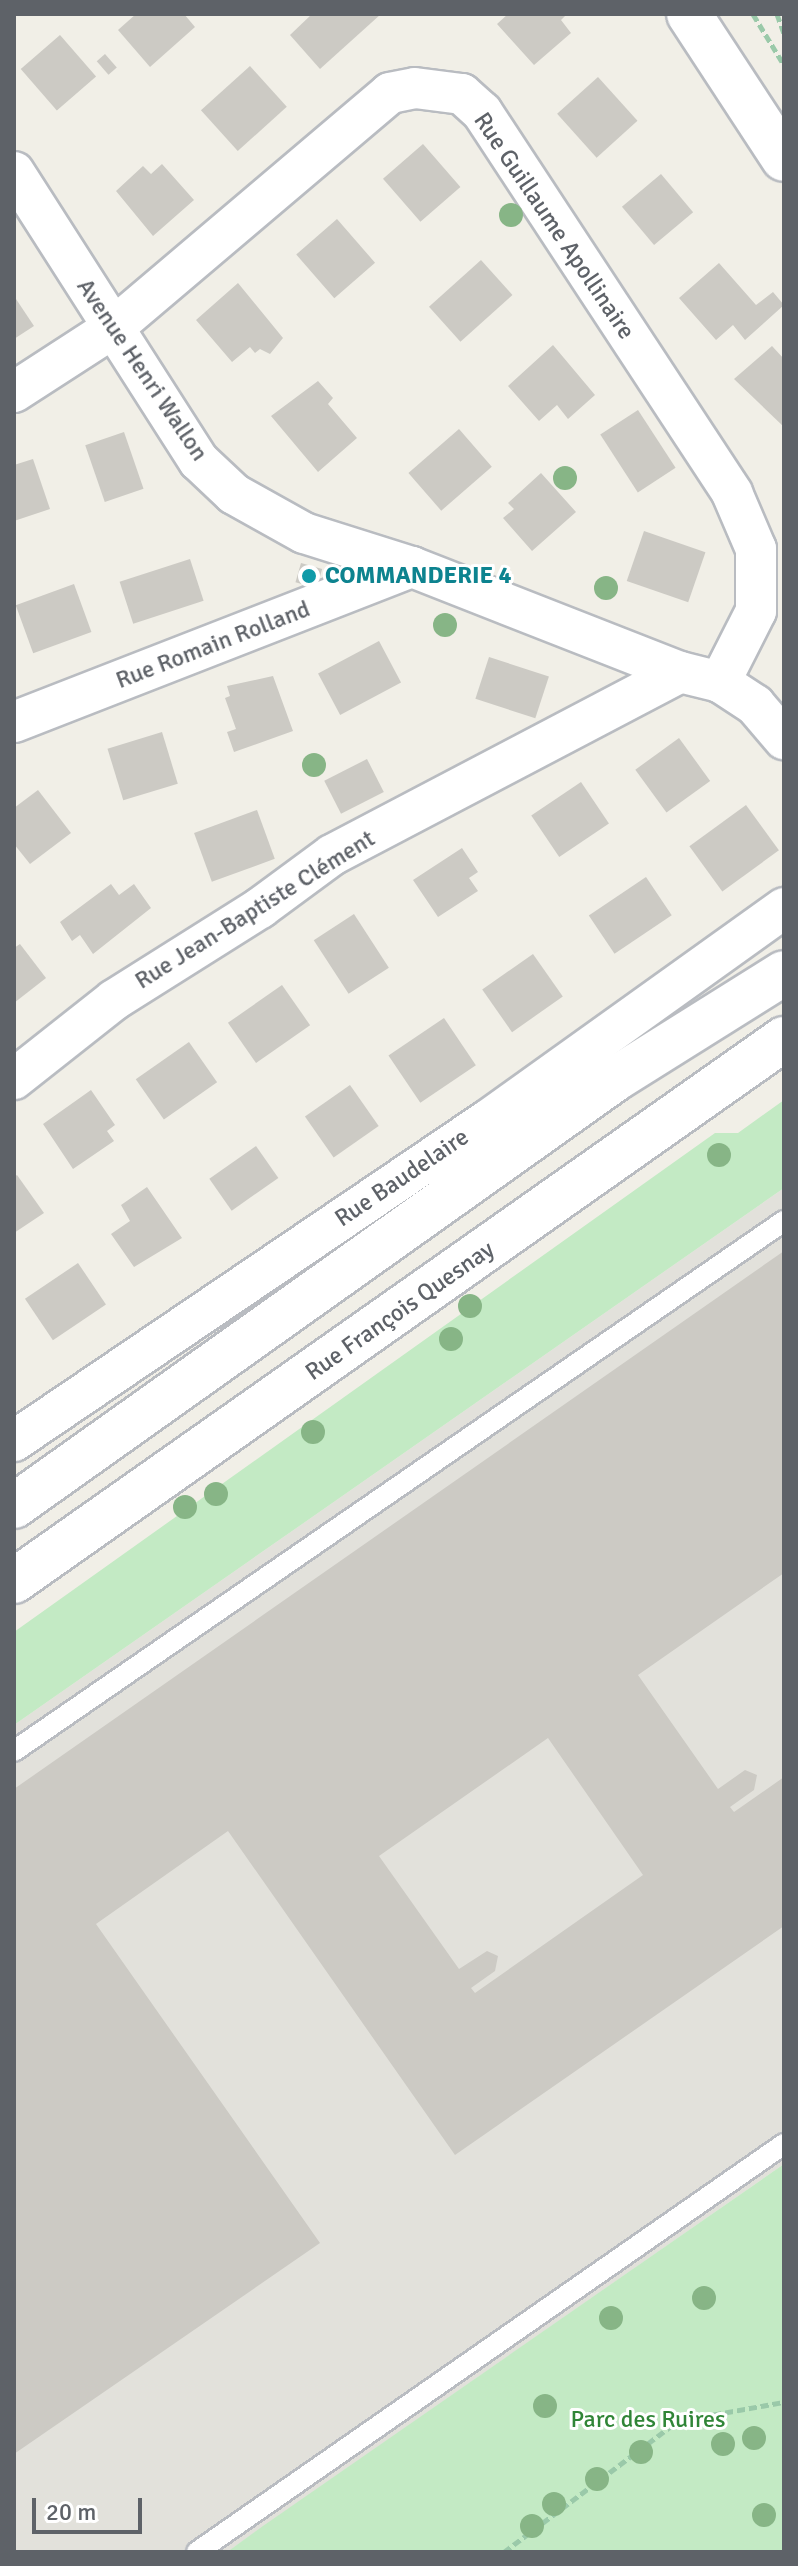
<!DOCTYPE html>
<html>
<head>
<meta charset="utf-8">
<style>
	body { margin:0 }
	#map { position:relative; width:798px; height:2566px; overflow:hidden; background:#f1efe7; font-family:Signika,sans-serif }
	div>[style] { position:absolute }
	.industrial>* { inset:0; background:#e2e1db }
	.green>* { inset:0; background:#c3eac4 }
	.building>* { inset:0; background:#cccac4; transform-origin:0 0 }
	.path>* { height:5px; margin-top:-2.5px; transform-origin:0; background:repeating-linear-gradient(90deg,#9ac9a9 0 8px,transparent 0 12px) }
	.roads { filter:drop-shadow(2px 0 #b9bcc1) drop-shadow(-2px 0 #b9bcc1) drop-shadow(0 2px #b9bcc1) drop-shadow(0 -2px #b9bcc1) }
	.lane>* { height:20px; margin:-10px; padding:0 10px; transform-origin:10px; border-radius:10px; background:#fff }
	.street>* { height:40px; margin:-20px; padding:0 20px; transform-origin:20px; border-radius:20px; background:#fff }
	.secondary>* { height:44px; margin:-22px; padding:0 22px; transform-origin:22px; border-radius:22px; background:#fff }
	.trees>* { width:24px; height:24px; margin:-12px; border-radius:50%; background:#87b586 }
	.dots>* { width:22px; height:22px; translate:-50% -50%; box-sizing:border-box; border:4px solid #fff; border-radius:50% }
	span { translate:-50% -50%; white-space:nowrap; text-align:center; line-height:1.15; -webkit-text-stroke:6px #fff; paint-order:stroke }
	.street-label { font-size:24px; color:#5e6268 }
	.culture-label { font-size:24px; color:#0d838f; font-weight:700 }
	.left { translate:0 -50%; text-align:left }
	.park-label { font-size:24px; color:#308537 }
	.frame { position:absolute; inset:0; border:16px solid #5e6268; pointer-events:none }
	.scale { position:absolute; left:32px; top:2498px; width:110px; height:36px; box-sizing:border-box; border:4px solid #5e6268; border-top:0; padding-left:10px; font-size:24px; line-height:28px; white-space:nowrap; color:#5e6268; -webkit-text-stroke:6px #fff; paint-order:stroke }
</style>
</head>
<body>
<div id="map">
	<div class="industrial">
		<i style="clip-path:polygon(784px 1188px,784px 2164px,227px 2552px,14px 2552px,14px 1725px)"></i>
	</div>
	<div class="green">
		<i style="clip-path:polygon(784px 1100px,784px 1188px,14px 1725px,14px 1632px,715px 1133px,738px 1133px)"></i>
		<i style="clip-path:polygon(784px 2164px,784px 2552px,227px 2552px,263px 2526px)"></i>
	</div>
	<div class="building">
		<i style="clip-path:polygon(136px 14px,184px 14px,195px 27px,150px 67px,118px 30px)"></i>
		<i style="clip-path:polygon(312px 14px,381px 14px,320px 69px,290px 35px)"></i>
		<i style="clip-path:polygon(508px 14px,567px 14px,561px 20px,571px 33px,534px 65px,497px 24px)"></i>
		<i style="left:60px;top:35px;width:55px;height:52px;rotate:49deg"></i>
		<i style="left:105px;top:54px;width:18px;height:11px;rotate:49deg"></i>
		<i style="left:250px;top:66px;width:55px;height:66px;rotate:48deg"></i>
		<i style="left:598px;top:77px;width:59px;height:55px;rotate:48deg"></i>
		<i style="left:423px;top:144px;width:57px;height:53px;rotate:49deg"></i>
		<i style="clip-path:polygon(162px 164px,194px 200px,153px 236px,116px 191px,143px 166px,151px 174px)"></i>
		<i style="left:661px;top:174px;width:50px;height:51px;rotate:50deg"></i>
		<i style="left:337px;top:219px;width:58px;height:54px;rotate:49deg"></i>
		<i style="left:481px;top:260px;width:47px;height:70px;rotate:48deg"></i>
		<i style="clip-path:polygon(719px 263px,756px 305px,773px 292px,784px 305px,745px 340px,733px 325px,716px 340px,679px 298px)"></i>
		<i style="clip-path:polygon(238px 283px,283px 338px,270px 354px,260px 349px,255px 353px,250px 347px,232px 362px,196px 320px)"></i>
		<i style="clip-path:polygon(14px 296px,34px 326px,14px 339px)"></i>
		<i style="clip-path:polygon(553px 345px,595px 395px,568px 419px,557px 405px,539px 421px,508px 386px)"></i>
		<i style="clip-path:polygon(772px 346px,784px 359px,784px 427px,734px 379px)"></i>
		<i style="clip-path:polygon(318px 381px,333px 398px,328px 404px,357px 438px,318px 472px,271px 416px)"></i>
		<i style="left:638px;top:410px;width:69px;height:45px;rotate:57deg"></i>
		<i style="left:459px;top:429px;width:50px;height:67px;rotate:49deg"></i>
		<i style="left:124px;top:432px;width:60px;height:41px;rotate:71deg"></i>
		<i style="clip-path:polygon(33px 459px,50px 509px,14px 521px,14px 465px)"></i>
		<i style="clip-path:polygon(541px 473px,576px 512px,532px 551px,503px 518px,514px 509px,508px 503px)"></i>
		<i style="left:644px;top:531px;width:65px;height:53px;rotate:19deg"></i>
		<i style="left:190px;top:559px;width:44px;height:74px;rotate:72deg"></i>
		<i style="left:301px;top:563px;width:22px;height:20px;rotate:16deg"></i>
		<i style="left:74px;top:584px;width:51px;height:62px;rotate:70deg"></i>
		<i style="left:379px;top:641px;width:47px;height:69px;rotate:62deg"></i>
		<i style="left:489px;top:657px;width:63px;height:44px;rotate:18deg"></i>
		<i style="clip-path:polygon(273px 676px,293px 731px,234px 752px,227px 732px,236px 729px,225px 698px,230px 696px,227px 686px)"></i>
		<i style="left:162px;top:732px;width:54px;height:57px;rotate:73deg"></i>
		<i style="left:679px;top:738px;width:53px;height:54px;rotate:54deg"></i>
		<i style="left:367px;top:759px;width:37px;height:48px;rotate:63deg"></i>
		<i style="left:581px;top:782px;width:50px;height:60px;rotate:56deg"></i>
		<i style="clip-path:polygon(38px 790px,71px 833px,30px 864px,14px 844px,14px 808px)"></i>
		<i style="left:746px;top:805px;width:56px;height:70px;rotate:54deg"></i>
		<i style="left:257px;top:810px;width:52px;height:67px;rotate:70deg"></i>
		<i style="clip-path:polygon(462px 848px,478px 872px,469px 878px,478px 891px,438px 917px,413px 880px)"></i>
		<i style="left:646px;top:877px;width:46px;height:69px;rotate:56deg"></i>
		<i style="clip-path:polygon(111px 884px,119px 895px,134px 884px,151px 908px,93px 954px,80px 935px,72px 941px,60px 922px)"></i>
		<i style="left:354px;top:914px;width:64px;height:48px;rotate:57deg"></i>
		<i style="clip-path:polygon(20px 944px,46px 978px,14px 1003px,14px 948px)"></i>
		<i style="left:533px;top:954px;width:52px;height:62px;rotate:55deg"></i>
		<i style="left:282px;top:985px;width:49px;height:66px;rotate:55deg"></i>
		<i style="left:444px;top:1018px;width:57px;height:67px;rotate:56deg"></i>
		<i style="left:189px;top:1042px;width:49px;height:65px;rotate:55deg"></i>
		<i style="left:350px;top:1085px;width:50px;height:55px;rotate:55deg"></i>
		<i style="clip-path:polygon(91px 1090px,115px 1125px,107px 1131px,114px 1141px,73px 1169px,43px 1124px)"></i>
		<i style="left:256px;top:1146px;width:39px;height:57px;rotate:55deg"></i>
		<i style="clip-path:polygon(17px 1175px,44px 1213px,14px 1233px,14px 1177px)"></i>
		<i style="clip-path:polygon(147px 1187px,182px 1238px,134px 1267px,111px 1234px,130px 1221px,121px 1205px)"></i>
		<i style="clip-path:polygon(evenodd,784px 1251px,784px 1573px,638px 1675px,718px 1789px,745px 1770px,757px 1775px,754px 1790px,730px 1807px,734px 1812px,784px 1777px,784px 1926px,455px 2155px,228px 1831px,96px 1924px,320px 2243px,14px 2454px,14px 1789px,784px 1251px,548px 1738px,643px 1875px,475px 1993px,471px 1988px,495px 1971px,498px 1956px,487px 1951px,459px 1969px,379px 1856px,548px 1738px)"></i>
		<i style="left:78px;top:1263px;width:50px;height:64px;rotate:56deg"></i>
	</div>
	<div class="path">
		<i style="left:753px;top:14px;width:60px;rotate:58.7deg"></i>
		<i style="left:777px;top:14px;width:20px;rotate:70deg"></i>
		<i style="left:504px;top:2552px;width:218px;rotate:-37deg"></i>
		<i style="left:678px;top:2421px;width:108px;rotate:-10.2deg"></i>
	</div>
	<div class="roads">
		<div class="lane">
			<i style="left:14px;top:1751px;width:935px;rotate:-34.54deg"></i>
			<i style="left:197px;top:2552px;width:715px;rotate:-34.8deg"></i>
		</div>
		<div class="street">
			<i style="left:14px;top:172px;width:343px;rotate:57.4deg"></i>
			<i style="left:199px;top:461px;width:48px;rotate:43.3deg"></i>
			<i style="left:234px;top:494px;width:80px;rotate:29.1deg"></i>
			<i style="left:304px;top:533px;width:113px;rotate:17.5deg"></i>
			<i style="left:412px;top:567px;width:288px;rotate:21.4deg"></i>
			<i style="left:680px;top:672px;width:41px;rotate:14deg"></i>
			<i style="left:720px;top:682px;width:42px;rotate:33.3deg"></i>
			<i style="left:755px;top:705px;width:45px;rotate:49.5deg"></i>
			<i style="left:14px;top:392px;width:118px;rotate:-32.9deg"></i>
			<i style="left:113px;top:328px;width:363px;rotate:-40.3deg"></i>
			<i style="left:390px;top:93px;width:25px;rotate:-11deg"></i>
			<i style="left:415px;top:88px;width:47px;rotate:7.3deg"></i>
			<i style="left:462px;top:94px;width:27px;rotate:42deg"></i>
			<i style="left:482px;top:112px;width:456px;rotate:56.7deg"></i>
			<i style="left:732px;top:493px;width:61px;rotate:66.8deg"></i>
			<i style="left:756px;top:549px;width:62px;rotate:90deg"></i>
			<i style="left:756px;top:611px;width:80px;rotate:116.9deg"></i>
			<i style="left:14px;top:722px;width:427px;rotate:-21.3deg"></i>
			<i style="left:14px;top:1079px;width:127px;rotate:-38.3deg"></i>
			<i style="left:114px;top:1000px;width:173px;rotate:-32.2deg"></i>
			<i style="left:260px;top:908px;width:89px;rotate:-36.4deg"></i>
			<i style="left:332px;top:855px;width:393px;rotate:-27.7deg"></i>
			<i style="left:14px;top:1441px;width:572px;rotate:-34.11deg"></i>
			<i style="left:488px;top:1120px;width:364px;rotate:-35.6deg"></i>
		</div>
		<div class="secondary">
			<i style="left:689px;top:14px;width:173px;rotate:56.8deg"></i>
			<i style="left:14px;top:1506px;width:737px;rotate:-35.39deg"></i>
			<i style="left:615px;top:1079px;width:199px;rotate:-32.1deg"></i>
			<i style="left:14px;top:1581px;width:942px;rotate:-35.14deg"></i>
		</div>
	</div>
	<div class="trees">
		<i style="left:511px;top:215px"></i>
		<i style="left:565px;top:478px"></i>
		<i style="left:606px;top:588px"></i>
		<i style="left:445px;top:625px"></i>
		<i style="left:314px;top:765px"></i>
		<i style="left:719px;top:1155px"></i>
		<i style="left:470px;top:1306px"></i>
		<i style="left:451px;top:1339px"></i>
		<i style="left:313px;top:1432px"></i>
		<i style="left:216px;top:1494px"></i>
		<i style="left:185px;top:1507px"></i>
		<i style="left:704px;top:2298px"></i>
		<i style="left:611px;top:2318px"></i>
		<i style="left:545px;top:2406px"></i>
		<i style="left:754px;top:2438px"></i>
		<i style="left:723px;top:2444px"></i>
		<i style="left:641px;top:2452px"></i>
		<i style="left:597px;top:2479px"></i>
		<i style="left:554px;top:2504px"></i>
		<i style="left:764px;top:2515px"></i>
		<i style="left:532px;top:2526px"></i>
	</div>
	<div class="dots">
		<i style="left:309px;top:576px;background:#0f9aa8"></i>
	</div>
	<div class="street-label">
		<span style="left:554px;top:226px;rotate:56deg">Rue Guillaume Apollinaire</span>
		<span style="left:142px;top:370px;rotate:56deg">Avenue Henri Wallon</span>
		<span style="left:213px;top:645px;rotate:-21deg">Rue Romain Rolland</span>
		<span style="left:255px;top:910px;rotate:-32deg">Rue Jean-Baptiste Clément</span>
		<span style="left:402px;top:1178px;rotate:-34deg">Rue Baudelaire</span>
		<span style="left:400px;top:1311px;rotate:-35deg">Rue François Quesnay</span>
	</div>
	<div class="culture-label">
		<span class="left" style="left:325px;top:576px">COMMANDERIE 4</span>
	</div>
	<div class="park-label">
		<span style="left:648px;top:2420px">Parc des Ruires</span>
	</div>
	<div class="frame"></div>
	<div class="scale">20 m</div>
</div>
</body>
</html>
